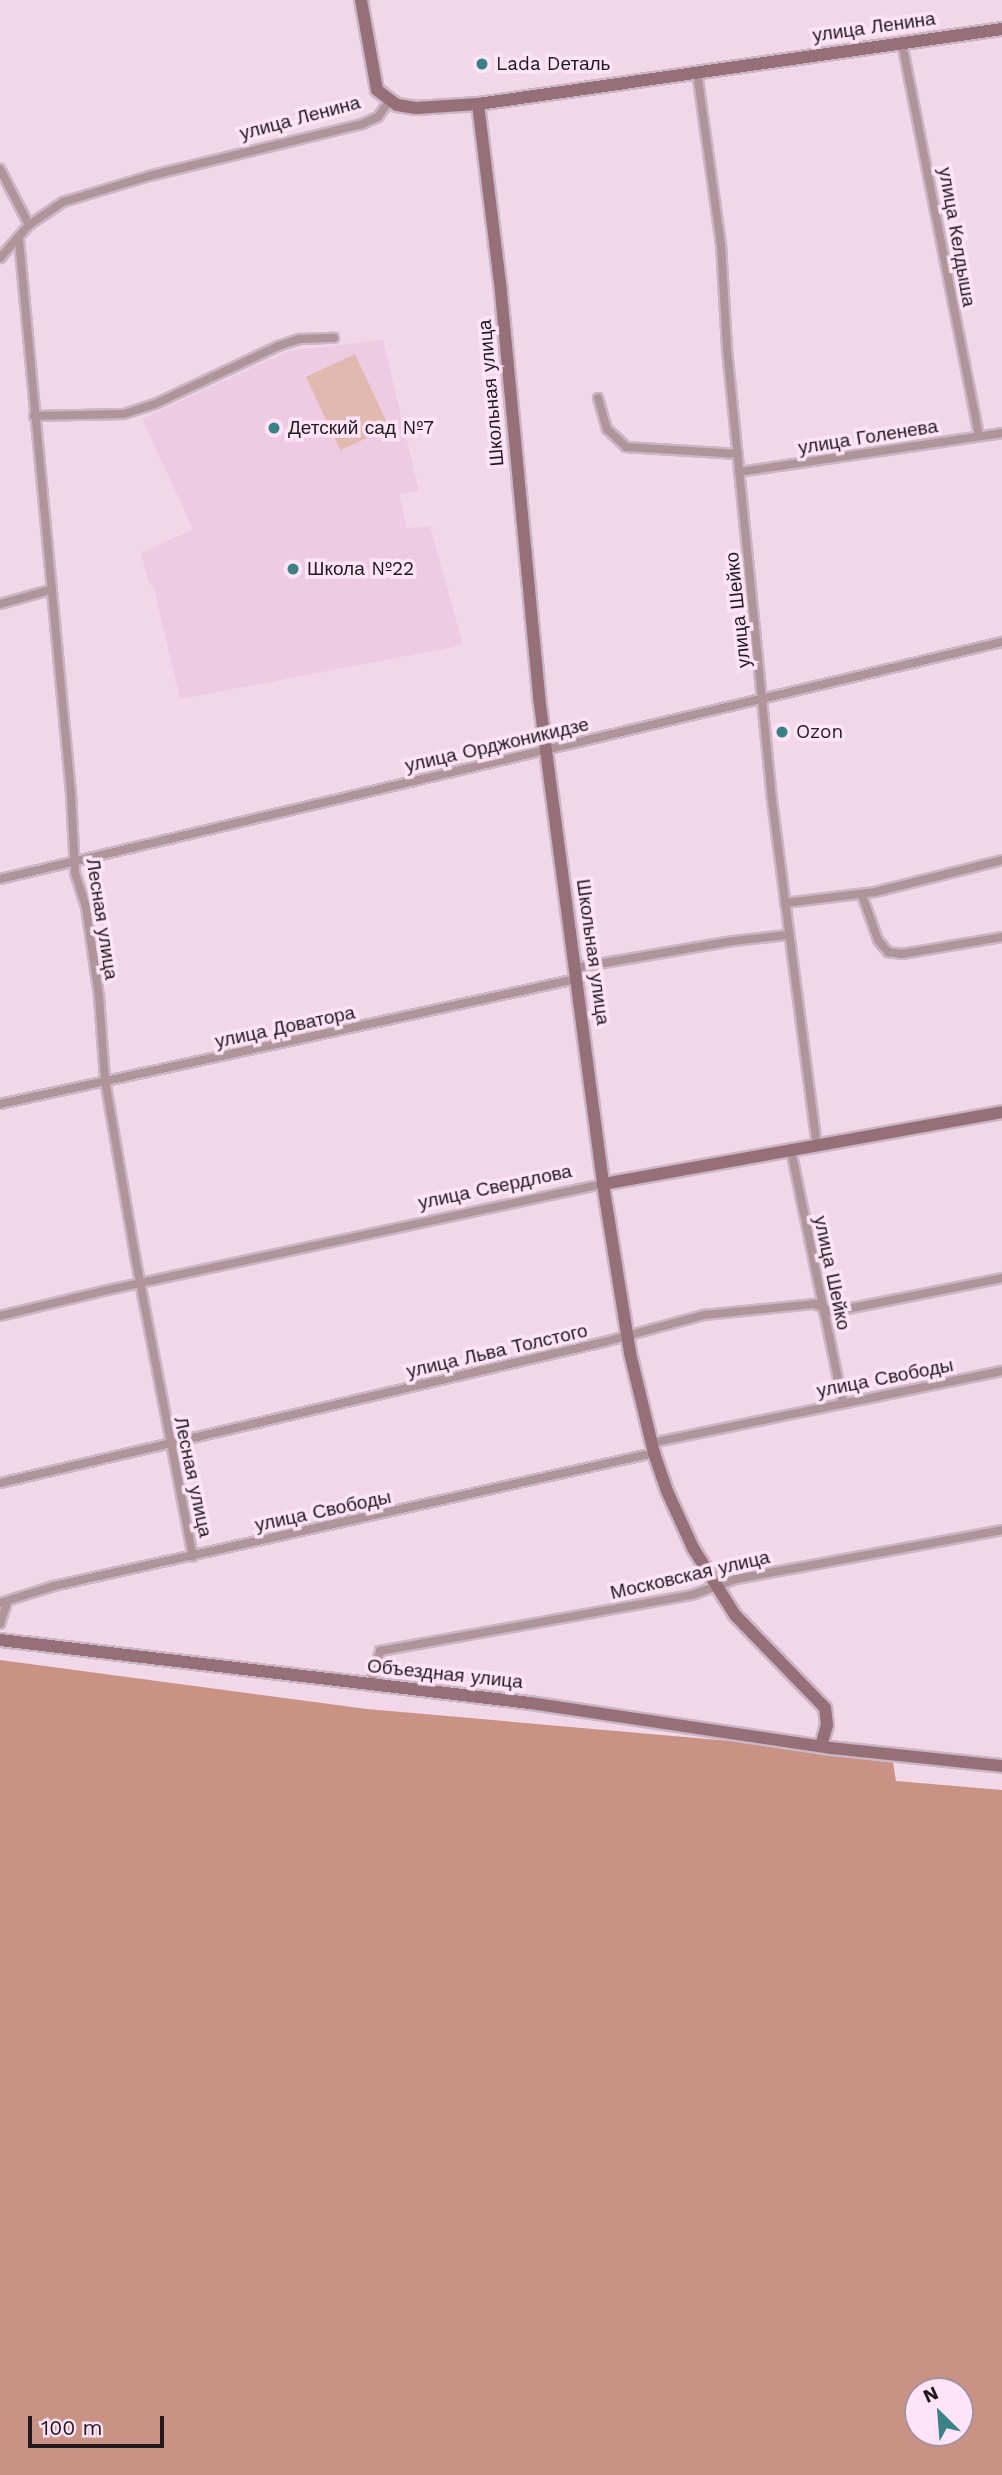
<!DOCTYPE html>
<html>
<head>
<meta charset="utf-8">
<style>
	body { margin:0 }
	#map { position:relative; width:1002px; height:2475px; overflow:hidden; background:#f1d7e8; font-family:"Work Sans",sans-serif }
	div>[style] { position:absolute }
	.built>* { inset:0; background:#edcce3 }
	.green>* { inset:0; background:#e1b9af; transform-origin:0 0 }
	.forest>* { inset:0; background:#ca9285 }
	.roads { filter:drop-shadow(2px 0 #ccb5c4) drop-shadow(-2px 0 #ccb5c4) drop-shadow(0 2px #ccb5c4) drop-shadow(0 -2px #ccb5c4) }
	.street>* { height:8px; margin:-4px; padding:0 4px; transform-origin:4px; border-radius:4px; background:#af9599 }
	.secondary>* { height:12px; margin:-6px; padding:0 6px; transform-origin:6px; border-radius:6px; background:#967078 }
	.dots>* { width:19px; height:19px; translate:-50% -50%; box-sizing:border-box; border:4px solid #fee4f6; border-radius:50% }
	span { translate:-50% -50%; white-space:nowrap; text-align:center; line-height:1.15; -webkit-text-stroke:7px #fee4f6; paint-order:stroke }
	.street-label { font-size:19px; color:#22191f }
	.poi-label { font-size:19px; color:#22191f }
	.left { translate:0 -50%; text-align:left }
	.north { position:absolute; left:904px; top:2377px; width:70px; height:70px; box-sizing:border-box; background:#fee4f6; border:2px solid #a693a0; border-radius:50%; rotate:335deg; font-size:19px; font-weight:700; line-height:28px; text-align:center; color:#22191f }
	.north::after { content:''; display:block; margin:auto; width:24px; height:32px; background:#398184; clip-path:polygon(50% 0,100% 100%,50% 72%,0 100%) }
	.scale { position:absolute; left:28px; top:2416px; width:136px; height:32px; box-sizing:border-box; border:4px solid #22191f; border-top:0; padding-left:9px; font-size:21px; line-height:24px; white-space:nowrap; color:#22191f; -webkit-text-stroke:5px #fee4f6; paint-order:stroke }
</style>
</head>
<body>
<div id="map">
	<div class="built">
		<i style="clip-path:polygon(383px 340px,419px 491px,399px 494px,407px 528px,430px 526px,463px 645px,180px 699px,153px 585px,149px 584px,141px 553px,193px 529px,142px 419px,288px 351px)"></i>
	</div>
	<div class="green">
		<i style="left:355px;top:354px;width:81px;height:54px;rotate:65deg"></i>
	</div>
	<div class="forest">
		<i style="clip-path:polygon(evenodd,0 1660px,367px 1709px,822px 1749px,891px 1750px,896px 1781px,1002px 1790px,1002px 2475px,0 2475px,0 1660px,918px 2391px,960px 2391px,960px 2433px,918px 2433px,918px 2391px)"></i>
	</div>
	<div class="roads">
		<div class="street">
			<i style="left:902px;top:43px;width:400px;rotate:78.9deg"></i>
			<i style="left:697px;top:72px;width:174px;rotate:82.1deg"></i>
			<i style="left:721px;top:244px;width:105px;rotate:86.7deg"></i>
			<i style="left:727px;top:349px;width:453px;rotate:84.3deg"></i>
			<i style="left:772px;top:800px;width:349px;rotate:82.6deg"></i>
			<i style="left:0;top:169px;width:63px;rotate:62.6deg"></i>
			<i style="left:19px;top:240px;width:555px;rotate:84.63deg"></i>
			<i style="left:71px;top:793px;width:80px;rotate:87.1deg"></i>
			<i style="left:75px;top:873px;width:36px;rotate:72deg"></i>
			<i style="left:86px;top:907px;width:90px;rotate:81.7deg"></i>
			<i style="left:99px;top:996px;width:84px;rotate:85.9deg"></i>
			<i style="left:105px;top:1080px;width:179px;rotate:80.3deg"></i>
			<i style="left:135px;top:1256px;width:306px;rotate:79.1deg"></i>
			<i style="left:0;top:258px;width:44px;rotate:-48.7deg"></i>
			<i style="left:29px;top:225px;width:41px;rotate:-34.1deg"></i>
			<i style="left:63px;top:202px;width:90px;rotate:-16.8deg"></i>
			<i style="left:149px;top:176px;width:219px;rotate:-13.7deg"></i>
			<i style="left:362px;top:124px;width:17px;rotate:-24deg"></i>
			<i style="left:378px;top:117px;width:19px;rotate:-55deg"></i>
			<i style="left:598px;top:398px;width:32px;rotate:74deg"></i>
			<i style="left:607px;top:429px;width:26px;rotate:43deg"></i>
			<i style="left:626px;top:447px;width:112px;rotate:3.6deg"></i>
			<i style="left:34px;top:416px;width:90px;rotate:-1.3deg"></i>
			<i style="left:124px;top:414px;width:33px;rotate:-18deg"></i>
			<i style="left:155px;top:404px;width:136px;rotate:-25.2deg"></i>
			<i style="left:278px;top:346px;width:23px;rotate:-18deg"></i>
			<i style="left:300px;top:339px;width:34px;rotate:-2deg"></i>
			<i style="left:739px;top:472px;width:266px;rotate:-8.4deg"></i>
			<i style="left:0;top:604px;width:52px;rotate:-15.6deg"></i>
			<i style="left:0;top:879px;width:1030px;rotate:-13.31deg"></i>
			<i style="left:862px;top:895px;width:48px;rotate:70.4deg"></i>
			<i style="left:878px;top:940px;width:16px;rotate:50deg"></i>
			<i style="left:888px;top:952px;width:14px;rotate:8deg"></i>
			<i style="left:902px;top:954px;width:101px;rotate:-9.6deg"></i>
			<i style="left:785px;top:903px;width:91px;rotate:-7deg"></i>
			<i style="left:875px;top:892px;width:131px;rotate:-14.1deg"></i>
			<i style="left:575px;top:968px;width:160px;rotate:-9.7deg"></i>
			<i style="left:733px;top:941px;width:55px;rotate:-6.2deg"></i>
			<i style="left:0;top:1104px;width:589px;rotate:-12.24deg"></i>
			<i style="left:791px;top:1150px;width:258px;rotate:78.4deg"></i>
			<i style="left:0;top:1316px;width:115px;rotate:-13.6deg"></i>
			<i style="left:112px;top:1289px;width:502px;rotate:-12.07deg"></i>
			<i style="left:651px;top:1443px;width:358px;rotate:-11.6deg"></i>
			<i style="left:0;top:1483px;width:620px;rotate:-13.14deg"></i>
			<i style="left:604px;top:1342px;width:104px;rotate:-15.1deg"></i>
			<i style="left:704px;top:1315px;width:112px;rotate:-5.7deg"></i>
			<i style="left:815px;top:1304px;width:19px;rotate:25deg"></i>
			<i style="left:832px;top:1312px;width:173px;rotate:-11.3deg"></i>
			<i style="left:0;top:1603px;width:57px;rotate:-17.5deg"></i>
			<i style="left:54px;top:1586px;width:615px;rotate:-12.5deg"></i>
			<i style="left:0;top:1624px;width:23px;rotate:-72deg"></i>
			<i style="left:370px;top:1686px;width:36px;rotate:-74deg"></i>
			<i style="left:380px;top:1651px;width:317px;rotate:-10.2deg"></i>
			<i style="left:692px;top:1595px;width:47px;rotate:-20deg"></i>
			<i style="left:736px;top:1579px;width:270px;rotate:-10.4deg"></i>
		</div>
		<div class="secondary">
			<i style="left:361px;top:0;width:91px;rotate:79.9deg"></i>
			<i style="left:377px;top:90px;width:25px;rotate:37deg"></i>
			<i style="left:397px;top:105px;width:19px;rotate:9deg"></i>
			<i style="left:416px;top:108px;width:62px;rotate:-3.7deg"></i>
			<i style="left:478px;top:104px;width:529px;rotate:-8.15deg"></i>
			<i style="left:478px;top:104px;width:179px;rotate:83deg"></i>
			<i style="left:500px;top:282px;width:417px;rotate:84.6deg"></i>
			<i style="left:539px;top:697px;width:491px;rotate:82.5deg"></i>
			<i style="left:603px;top:1184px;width:171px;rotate:80.9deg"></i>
			<i style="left:630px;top:1353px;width:103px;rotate:76.5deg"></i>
			<i style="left:654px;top:1453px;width:40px;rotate:71.1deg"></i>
			<i style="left:667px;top:1491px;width:63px;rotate:65.5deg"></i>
			<i style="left:693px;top:1548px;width:79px;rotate:57.9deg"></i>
			<i style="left:735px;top:1615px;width:129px;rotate:45.9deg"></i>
			<i style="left:825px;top:1708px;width:17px;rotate:83deg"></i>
			<i style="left:827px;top:1725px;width:22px;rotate:106deg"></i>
			<i style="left:603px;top:1184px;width:405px;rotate:-10.2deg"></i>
			<i style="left:0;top:1640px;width:534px;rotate:6.78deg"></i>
			<i style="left:530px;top:1703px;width:304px;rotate:8.5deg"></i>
			<i style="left:831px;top:1748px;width:172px;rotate:6deg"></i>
		</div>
	</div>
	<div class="dots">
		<i style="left:482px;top:64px;background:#398184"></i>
		<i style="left:274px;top:428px;background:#398184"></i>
		<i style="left:293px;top:569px;background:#398184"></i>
		<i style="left:782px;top:732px;background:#398184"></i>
	</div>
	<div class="street-label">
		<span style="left:874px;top:27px;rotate:-8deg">улица Ленина</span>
		<span style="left:300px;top:118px;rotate:-15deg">улица Ленина</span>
		<span style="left:957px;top:237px;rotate:80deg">улица Келдыша</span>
		<span style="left:491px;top:393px;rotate:-95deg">Школьная улица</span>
		<span style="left:868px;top:437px;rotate:-9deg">улица Голенева</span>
		<span style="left:738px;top:610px;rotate:-96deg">улица Шейко</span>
		<span style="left:497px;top:745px;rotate:-13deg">улица Орджоникидзе</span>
		<span style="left:102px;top:919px;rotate:81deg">Лесная улица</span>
		<span style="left:593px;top:952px;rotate:82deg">Школьная улица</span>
		<span style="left:285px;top:1027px;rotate:-12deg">улица Доватора</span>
		<span style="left:495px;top:1187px;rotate:-12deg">улица Свердлова</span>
		<span style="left:832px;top:1273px;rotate:78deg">улица Шейко</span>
		<span style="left:497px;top:1351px;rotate:-13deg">улица Льва Толстого</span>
		<span style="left:885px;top:1378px;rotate:-11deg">улица Свободы</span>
		<span style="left:193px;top:1477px;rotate:78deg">Лесная улица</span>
		<span style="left:323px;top:1511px;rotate:-12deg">улица Свободы</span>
		<span style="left:690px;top:1575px;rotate:-13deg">Московская улица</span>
		<span style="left:445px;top:1674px;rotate:6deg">Объездная улица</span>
	</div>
	<div class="poi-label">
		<span class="left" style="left:496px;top:64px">Lada Dеталь</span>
		<span class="left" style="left:288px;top:428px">Детский сад №7</span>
		<span class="left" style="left:307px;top:569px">Школа №22</span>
		<span class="left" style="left:796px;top:732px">Ozon</span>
	</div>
	<div class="north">N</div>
	<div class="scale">100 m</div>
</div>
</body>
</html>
